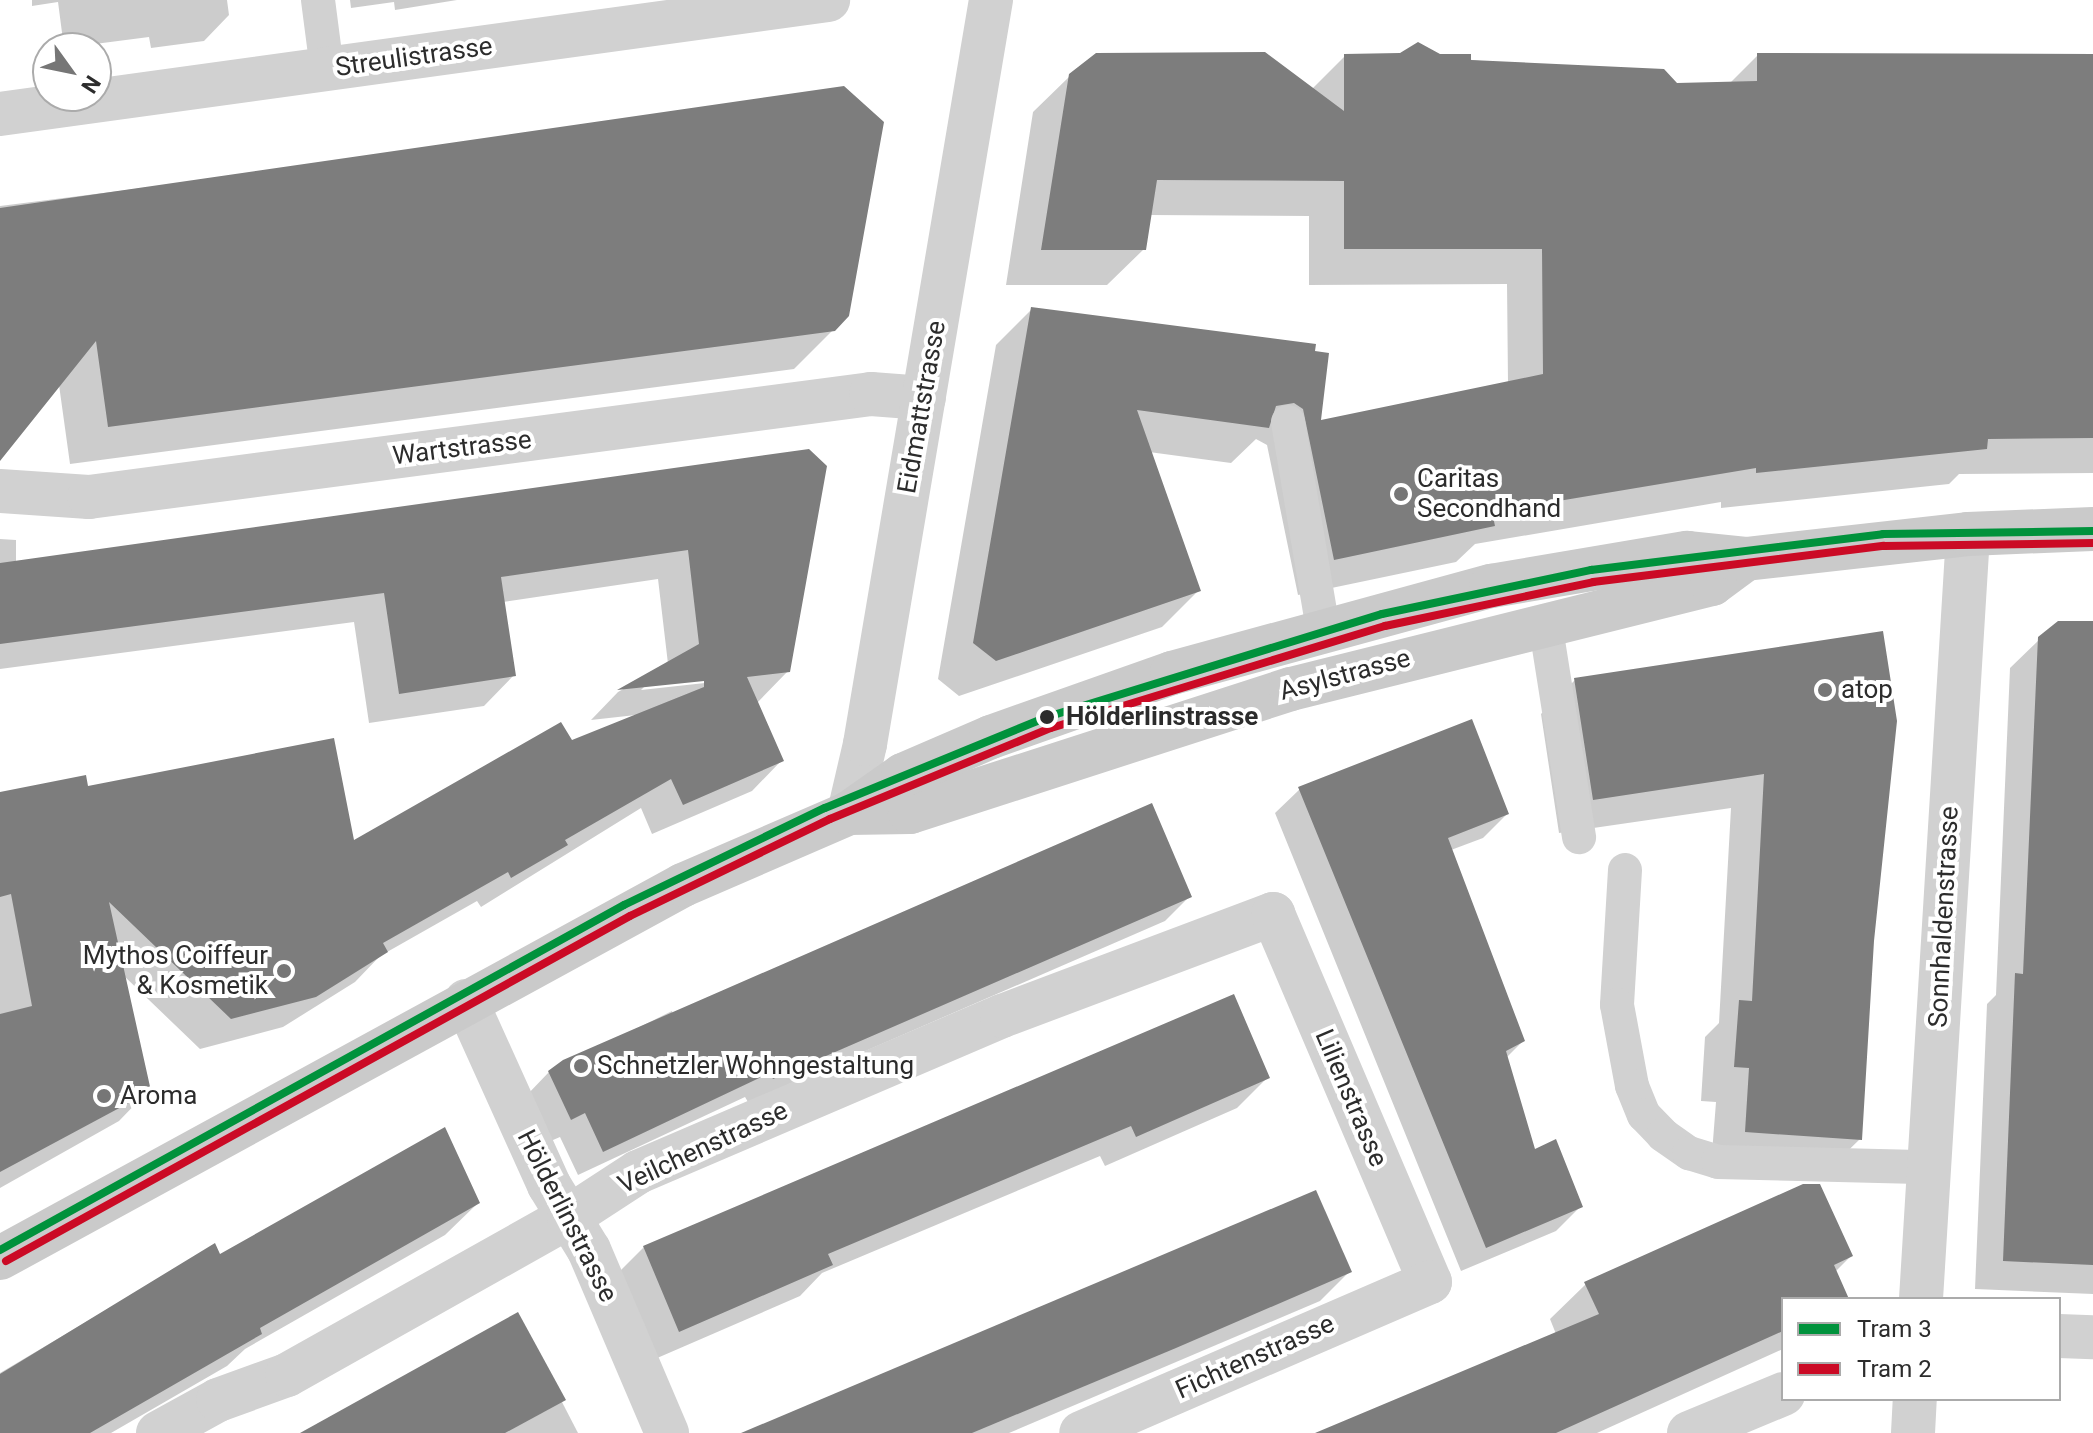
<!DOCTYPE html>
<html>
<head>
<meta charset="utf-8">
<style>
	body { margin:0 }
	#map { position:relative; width:2093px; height:1433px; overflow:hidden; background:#fff; font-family:Roboto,sans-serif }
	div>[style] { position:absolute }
	.shadow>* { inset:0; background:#0003 }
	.building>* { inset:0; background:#7d7d7d }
	.lane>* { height:34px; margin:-17px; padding:0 17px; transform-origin:17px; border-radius:17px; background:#d1d1d1 }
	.street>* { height:44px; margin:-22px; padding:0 22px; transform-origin:22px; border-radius:22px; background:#d1d1d1 }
	.secondary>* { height:44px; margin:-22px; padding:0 22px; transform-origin:22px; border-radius:22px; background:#cacaca }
	.tram-1>* { height:8px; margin:-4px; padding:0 4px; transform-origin:4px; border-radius:4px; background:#00923c }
	.tram-2>* { height:8px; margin:-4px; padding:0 4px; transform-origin:4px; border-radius:4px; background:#cb0a25 }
	.dots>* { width:22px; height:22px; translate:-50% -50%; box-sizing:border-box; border:4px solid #fff; border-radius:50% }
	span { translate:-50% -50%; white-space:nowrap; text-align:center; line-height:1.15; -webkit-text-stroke:8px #fff; paint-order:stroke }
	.street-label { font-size:26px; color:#2c2c2c }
	.poi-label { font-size:26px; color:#2c2c2c }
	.left { translate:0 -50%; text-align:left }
	.right { translate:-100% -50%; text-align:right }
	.stop-label { font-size:26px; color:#2c2c2c; font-weight:700 }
	.legend { position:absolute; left:1781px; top:1297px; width:280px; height:104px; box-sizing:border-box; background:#fff; border:2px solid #ababab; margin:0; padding:10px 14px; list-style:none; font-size:24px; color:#2c2c2c }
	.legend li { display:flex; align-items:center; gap:16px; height:40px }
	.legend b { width:40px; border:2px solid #ababab }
	.north { position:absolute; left:32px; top:32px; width:80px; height:80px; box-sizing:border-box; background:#fff; border:2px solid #ababab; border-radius:50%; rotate:123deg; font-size:22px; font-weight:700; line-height:32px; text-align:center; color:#2c2c2c }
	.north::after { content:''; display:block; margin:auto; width:28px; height:36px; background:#767676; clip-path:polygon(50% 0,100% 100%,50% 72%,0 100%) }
</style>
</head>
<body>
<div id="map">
	<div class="shadow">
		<i style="clip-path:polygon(32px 0,227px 0,229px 15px,204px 41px,151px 48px,149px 37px,64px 48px,58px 2px,32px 6px)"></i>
		<i style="clip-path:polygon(350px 0,457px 0,395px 10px,394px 2px,351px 8px)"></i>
		<i style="clip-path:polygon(1758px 55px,2093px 55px,2093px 473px,1959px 474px,1949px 484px,1721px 508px,1721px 502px,1475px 544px,1456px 562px,1298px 595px,1267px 445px,1256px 439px,1231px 463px,1149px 452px,1198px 591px,1162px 627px,959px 696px,938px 679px,996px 345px,1032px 309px,1314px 346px,1319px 423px,1508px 384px,1507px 284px,1309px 285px,1309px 216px,1149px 215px,1144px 249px,1107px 285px,1006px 285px,1033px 112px,1070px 76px,1312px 89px,1345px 56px,1440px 56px,1676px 85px,1729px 84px)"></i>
		<i style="clip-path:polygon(397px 156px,848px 315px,794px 369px,70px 464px,59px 385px,0 452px,0 206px)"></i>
		<i style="clip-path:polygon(evenodd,808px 451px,788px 671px,757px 703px,782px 760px,752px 791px,652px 834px,641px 808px,481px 907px,477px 901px,380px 956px,355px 982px,283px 1027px,200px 1049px,123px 975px,149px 1090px,119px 1121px,0 1188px,0 794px,87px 788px,352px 843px,636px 715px,591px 720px,618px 692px,668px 664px,658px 579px,503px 602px,514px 675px,484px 706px,369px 723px,354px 622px,0 669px,0 539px,16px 540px,16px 563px,808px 451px,714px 678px,714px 682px,641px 690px,646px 685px,714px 678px)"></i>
		<i style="clip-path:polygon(2093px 623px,2093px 1294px,1975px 1289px,1987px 1004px,1996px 995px,2010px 668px,2040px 639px)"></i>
		<i style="clip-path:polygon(1882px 633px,1860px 1139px,1825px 1173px,1711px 1166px,1716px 1102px,1701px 1101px,1705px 1037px,1719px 1023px,1731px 808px,1559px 833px,1541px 714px,1575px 680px)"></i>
		<i style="clip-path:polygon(1300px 789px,1507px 814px,1483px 838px,1451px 850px,1523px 1041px,1506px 1058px,1534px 1152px,1581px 1206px,1556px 1231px,1461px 1271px,1275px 813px)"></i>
		<i style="clip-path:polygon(1190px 896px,1165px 921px,748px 1102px,745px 1097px,578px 1175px,560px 1137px,546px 1143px,525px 1097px,549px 1072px,672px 1011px,673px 1015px)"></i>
		<i style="clip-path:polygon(1268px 1077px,1237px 1108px,1105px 1166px,1100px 1156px,822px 1273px,800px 1296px,648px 1362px,613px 1278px,644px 1247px)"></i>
		<i style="clip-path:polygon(478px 1203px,445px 1235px,245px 1349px,227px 1366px,111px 1433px,0 1433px,0 1373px,214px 1246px,219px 1256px)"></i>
		<i style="clip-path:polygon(1851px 1256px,1835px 1272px,1847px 1299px,1783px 1299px,1783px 1349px,1597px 1433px,1317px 1433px,1556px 1334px,1550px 1319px,1586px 1284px)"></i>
		<i style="clip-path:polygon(1349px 1272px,1320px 1301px,1009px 1433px,743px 1433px)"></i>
		<i style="clip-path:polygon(517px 1315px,578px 1433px,324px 1433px)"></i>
	</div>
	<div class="building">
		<i style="clip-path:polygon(1418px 42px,1440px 54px,1471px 54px,1471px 60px,1664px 69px,1677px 83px,1757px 81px,1757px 53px,2093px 54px,2093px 438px,1988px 439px,1987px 449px,1756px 473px,1756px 468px,1492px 512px,1495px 526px,1334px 560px,1303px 409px,1294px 403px,1276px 406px,1269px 428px,1137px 410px,1201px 591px,996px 661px,973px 643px,1031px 307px,1316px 344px,1315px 351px,1329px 353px,1321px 420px,1543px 374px,1542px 249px,1344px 249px,1344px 181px,1157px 180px,1146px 250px,1041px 250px,1069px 74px,1096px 53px,1265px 52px,1344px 111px,1344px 54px,1400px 53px)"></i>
		<i style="clip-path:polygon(844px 86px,884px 122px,849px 316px,835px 331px,108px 427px,96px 341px,0 461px,0 208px)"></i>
		<i style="clip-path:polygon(809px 449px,827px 466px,790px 672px,747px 677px,784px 761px,683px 805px,671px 779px,565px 840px,568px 845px,511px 878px,508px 872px,383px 943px,388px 952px,316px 997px,231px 1019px,109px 902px,151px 1091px,0 1172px,0 1014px,32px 1006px,11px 894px,0 897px,0 792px,86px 775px,88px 786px,334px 738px,354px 840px,561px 722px,572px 740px,704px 687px,704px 681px,617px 690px,699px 644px,688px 550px,501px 577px,516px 676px,399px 694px,384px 593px,0 644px,0 563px)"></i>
		<i style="clip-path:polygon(2058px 621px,2093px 621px,2093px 1265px,2003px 1261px,2015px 973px,2023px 974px,2038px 637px)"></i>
		<i style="clip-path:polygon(1883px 631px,1897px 721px,1874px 941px,1862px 1140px,1745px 1132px,1749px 1068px,1734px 1067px,1739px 1000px,1752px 1001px,1764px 774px,1593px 800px,1574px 678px)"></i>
		<i style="clip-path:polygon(1472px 719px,1509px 814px,1448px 838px,1525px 1041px,1506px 1051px,1535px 1149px,1556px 1139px,1583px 1207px,1486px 1248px,1298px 787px)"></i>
		<i style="clip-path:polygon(1152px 803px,1192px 897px,773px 1079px,770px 1073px,603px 1152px,585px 1113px,571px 1120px,548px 1071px,563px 1060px)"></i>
		<i style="clip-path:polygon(1234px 994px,1270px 1078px,1136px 1137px,1131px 1126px,828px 1254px,833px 1265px,679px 1332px,643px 1246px)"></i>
		<i style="clip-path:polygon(445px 1127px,480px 1203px,260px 1328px,262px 1334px,90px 1433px,0 1433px,0 1374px,215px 1243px,220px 1254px)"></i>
		<i style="clip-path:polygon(1803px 1184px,1820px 1184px,1853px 1256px,1834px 1265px,1849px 1299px,1783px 1299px,1783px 1331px,1556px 1433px,1315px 1433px,1599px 1314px,1584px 1282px)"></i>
		<i style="clip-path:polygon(1316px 1190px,1352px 1272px,1176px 1348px,972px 1433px,741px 1433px)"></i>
		<i style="clip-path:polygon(518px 1312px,566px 1400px,505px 1433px,300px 1433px)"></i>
	</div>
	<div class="lane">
		<i style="left:318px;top:0;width:70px;rotate:82.6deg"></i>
		<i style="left:1288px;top:422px;width:209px;rotate:80.4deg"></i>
		<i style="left:1545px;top:622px;width:218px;rotate:81deg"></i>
		<i style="left:1625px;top:870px;width:135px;rotate:93.4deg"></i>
		<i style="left:1617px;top:1005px;width:82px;rotate:79.5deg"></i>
		<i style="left:1632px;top:1086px;width:31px;rotate:68deg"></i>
		<i style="left:1644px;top:1115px;width:28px;rotate:46deg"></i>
		<i style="left:1663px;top:1135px;width:32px;rotate:35deg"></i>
		<i style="left:1689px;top:1153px;width:30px;rotate:17deg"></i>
		<i style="left:1718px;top:1162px;width:211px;rotate:1.4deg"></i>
	</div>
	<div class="street">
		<i style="left:0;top:114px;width:836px;rotate:-7.84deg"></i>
		<i style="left:0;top:491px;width:89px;rotate:3.9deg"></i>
		<i style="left:89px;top:497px;width:789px;rotate:-7.5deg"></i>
		<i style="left:871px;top:394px;width:53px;rotate:4.3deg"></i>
		<i style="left:849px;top:813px;width:71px;rotate:-76.9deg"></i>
		<i style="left:865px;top:744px;width:755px;rotate:-80.39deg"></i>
		<i style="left:466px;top:1001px;width:202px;rotate:65.7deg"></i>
		<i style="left:549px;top:1185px;width:76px;rotate:58.4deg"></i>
		<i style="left:589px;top:1250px;width:199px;rotate:66.9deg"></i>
		<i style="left:1921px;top:1299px;width:766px;rotate:-86.48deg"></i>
		<i style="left:2059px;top:1336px;width:34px;rotate:2deg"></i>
		<i style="left:158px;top:1433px;width:68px;rotate:-28.8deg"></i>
		<i style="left:218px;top:1400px;width:73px;rotate:-19.9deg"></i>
		<i style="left:287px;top:1375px;width:323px;rotate:-29.3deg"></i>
		<i style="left:569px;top:1217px;width:82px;rotate:-33.1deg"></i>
		<i style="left:638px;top:1172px;width:396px;rotate:-23.2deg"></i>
		<i style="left:1002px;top:1016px;width:290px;rotate:-20.6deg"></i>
		<i style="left:1273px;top:914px;width:400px;rotate:66.9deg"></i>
		<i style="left:1430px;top:1282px;width:380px;rotate:156.6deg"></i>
		<i style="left:1689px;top:1433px;width:102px;rotate:-22.5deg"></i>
		<i style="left:1913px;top:1433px;width:34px;rotate:-87deg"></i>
	</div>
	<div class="secondary">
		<i style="left:849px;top:813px;width:61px;rotate:-0.9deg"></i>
		<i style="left:910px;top:812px;width:400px;rotate:-17.9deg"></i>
		<i style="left:1291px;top:689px;width:434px;rotate:-14deg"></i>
		<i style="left:1712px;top:584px;width:42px;rotate:-36.3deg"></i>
		<i style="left:0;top:1258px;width:778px;rotate:-28.64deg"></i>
		<i style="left:683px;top:885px;width:181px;rotate:-23.4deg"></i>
		<i style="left:849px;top:813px;width:66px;rotate:-35.1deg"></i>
		<i style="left:903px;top:775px;width:96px;rotate:-23.4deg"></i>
		<i style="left:991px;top:737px;width:192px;rotate:-19.5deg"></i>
		<i style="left:1172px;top:673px;width:331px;rotate:-15.3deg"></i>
		<i style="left:1491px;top:586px;width:199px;rotate:-9.6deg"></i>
		<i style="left:1687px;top:553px;width:59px;rotate:5.8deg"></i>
		<i style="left:1746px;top:559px;width:223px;rotate:-6.4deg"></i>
		<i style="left:1968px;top:534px;width:125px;rotate:-2.3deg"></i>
	</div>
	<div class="tram-1">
		<i style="left:0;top:1250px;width:713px;rotate:-28.94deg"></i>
		<i style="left:624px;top:905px;width:223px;rotate:-25.8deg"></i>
		<i style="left:825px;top:808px;width:240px;rotate:-22.3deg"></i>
		<i style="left:1047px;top:717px;width:350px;rotate:-17.1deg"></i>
		<i style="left:1382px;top:614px;width:214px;rotate:-11.9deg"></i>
		<i style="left:1591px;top:570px;width:294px;rotate:-7deg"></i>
		<i style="left:1883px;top:534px;width:210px;rotate:-0.8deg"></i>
	</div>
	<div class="tram-2">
		<i style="left:6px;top:1261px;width:713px;rotate:-28.94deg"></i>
		<i style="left:630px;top:916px;width:222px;rotate:-25.9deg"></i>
		<i style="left:830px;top:819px;width:239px;rotate:-22.4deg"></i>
		<i style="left:1051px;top:728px;width:349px;rotate:-17deg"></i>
		<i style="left:1385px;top:626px;width:213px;rotate:-11.9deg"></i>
		<i style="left:1593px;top:582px;width:293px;rotate:-7.1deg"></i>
		<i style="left:1884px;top:546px;width:209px;rotate:-0.8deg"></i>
	</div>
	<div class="dots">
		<i style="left:1401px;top:494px;background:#767676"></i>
		<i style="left:1825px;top:690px;background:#767676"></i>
		<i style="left:1047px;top:717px;background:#2c2c2c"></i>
		<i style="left:284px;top:971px;background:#767676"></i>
		<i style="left:581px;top:1066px;background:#767676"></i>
		<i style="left:104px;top:1096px;background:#767676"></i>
	</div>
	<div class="street-label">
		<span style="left:414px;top:57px;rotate:-8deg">Streulistrasse</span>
		<span style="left:922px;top:407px;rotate:-80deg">Eidmattstrasse</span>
		<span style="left:462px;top:448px;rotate:-7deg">Wartstrasse</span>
		<span style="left:1345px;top:675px;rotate:-15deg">Asylstrasse</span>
		<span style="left:1944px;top:917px;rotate:-87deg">Sonnhaldenstrasse</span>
		<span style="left:1351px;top:1098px;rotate:67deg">Lilienstrasse</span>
		<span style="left:703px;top:1148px;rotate:-25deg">Veilchenstrasse</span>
		<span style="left:567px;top:1216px;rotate:63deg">Hölderlinstrasse</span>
		<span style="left:1255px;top:1357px;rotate:-24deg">Fichtenstrasse</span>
	</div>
	<div class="poi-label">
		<span class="left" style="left:1417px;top:494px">Caritas<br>Secondhand</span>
		<span class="left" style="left:1841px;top:690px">atop</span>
		<span class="right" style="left:268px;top:971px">Mythos Coiffeur<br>&amp; Kosmetik</span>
		<span class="left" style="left:597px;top:1066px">Schnetzler Wohngestaltung</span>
		<span class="left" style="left:120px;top:1096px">Aroma</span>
	</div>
	<div class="stop-label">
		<span class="left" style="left:1066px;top:717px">Hölderlinstrasse</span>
	</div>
	<ul class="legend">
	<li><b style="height:10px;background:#00923c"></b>Tram 3</li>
	<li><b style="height:10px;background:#cb0a25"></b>Tram 2</li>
	</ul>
	<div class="north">N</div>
</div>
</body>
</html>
